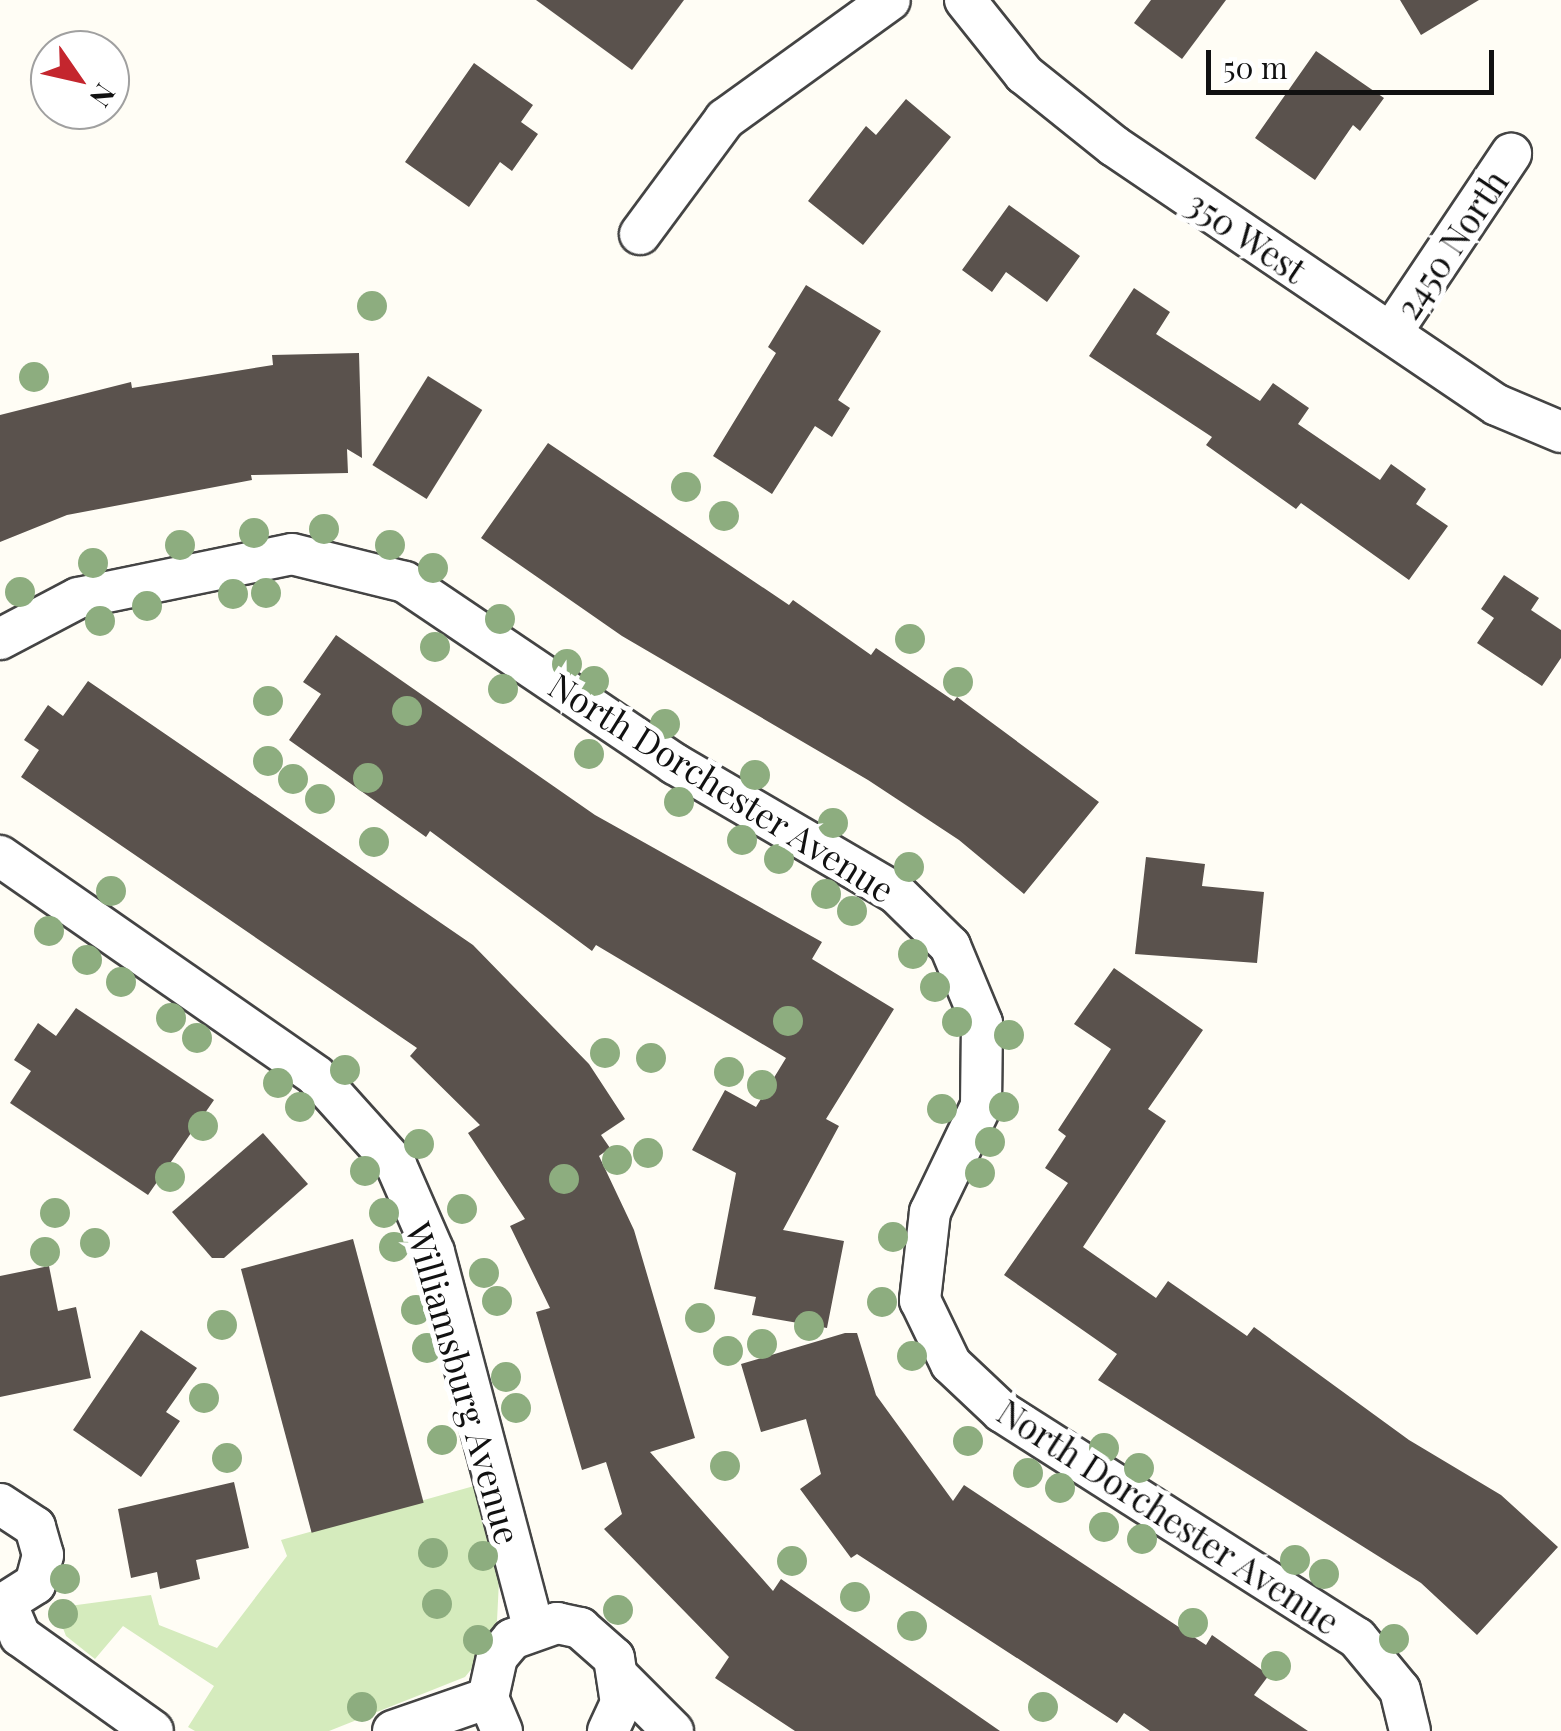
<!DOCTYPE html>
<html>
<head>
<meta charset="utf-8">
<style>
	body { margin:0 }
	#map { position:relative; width:1561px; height:1731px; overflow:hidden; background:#fffdf5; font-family:"Playfair Display",serif }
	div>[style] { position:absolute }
	.green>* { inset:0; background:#d5ebbd }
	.building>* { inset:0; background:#5a524d; transform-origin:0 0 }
	.roads { filter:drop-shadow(2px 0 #444) drop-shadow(-2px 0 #444) drop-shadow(0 2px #444) drop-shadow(0 -2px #444) }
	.minor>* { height:40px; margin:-20px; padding:0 20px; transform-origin:20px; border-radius:20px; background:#fff }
	.trees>* { width:30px; height:30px; margin:-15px; border-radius:50%; background:#8dad7f }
	span { translate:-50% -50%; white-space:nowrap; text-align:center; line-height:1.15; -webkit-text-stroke:10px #fff; paint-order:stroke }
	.street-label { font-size:35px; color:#111 }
	.north { position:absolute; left:30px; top:30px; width:100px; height:100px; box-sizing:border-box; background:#fff; border:2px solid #a0a0a0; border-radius:50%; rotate:124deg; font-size:28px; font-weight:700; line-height:40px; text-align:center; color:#111 }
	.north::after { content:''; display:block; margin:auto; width:35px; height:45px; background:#c4262e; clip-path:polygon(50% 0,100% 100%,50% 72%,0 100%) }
	.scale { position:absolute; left:1206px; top:50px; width:288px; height:45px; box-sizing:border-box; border:5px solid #111; border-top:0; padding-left:12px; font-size:30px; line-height:35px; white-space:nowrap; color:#111; -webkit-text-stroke:8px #fff; paint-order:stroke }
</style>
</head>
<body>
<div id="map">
	<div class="green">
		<i style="clip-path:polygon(474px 1486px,499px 1581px,497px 1621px,482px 1656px,465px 1677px,329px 1731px,195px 1731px,188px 1727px,214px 1686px,123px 1626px,95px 1659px,66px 1636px,61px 1623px,62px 1607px,151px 1595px,159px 1625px,217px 1648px,287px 1556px,281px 1540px)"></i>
	</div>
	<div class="building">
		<i style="clip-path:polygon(536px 0,684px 0,632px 70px)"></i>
		<i style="clip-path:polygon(1151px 0,1226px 0,1182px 59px,1134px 23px)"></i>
		<i style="clip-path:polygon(1400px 0,1479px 0,1421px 35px)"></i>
		<i style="clip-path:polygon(1316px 51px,1384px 98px,1360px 131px,1353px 125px,1315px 180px,1255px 138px)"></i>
		<i style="clip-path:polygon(474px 63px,533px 105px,521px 122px,538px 134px,512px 171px,500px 162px,469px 207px,405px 162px)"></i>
		<i style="clip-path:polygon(906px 99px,951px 137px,863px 245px,808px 201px,866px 126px,876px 135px)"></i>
		<i style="clip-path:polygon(1009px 205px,1080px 256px,1047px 302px,1006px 272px,992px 292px,962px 270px)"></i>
		<i style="clip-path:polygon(806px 285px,881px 331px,838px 400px,850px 408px,832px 437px,815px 426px,772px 494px,713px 456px,776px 353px,768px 347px)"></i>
		<i style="clip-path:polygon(1134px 288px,1170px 312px,1156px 334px,1260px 401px,1273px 383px,1309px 408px,1298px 424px,1380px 480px,1391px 464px,1426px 489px,1416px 504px,1448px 526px,1409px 580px,1301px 503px,1296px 509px,1206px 445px,1212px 437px,1089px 356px)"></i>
		<i style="clip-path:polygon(359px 353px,362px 458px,347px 449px,348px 473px,251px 475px,252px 480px,67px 515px,0 542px,0 415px,131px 382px,132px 388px,273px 365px,272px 355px)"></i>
		<i style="left:428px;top:376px;width:64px;height:105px;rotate:32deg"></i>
		<i style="clip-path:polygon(548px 443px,789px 605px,793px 600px,871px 655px,876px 648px,954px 701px,957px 697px,1099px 802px,1024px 894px,959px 840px,868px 780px,622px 636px,481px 538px)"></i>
		<i style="clip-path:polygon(1504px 575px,1539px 598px,1531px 610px,1561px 630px,1561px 658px,1542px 686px,1477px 643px,1494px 618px,1481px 609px)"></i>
		<i style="clip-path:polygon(336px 635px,595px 815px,822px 942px,812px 959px,894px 1009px,826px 1119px,839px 1126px,783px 1230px,844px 1241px,827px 1328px,752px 1315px,756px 1297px,714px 1289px,736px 1173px,692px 1150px,725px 1090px,756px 1107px,786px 1058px,596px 945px,592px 951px,430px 831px,426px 837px,289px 740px,321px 694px,303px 682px)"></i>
		<i style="clip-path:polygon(88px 681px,473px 945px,589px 1064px,625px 1119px,601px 1135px,610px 1148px,599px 1156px,634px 1230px,695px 1438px,650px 1452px,773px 1591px,781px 1579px,1000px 1731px,795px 1731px,715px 1678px,729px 1657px,604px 1529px,622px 1514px,606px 1462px,582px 1470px,536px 1312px,550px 1308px,510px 1226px,525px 1219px,468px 1133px,480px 1125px,410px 1056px,417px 1048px,21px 777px,39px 750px,24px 740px,48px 705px,63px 716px)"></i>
		<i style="clip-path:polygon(1146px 857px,1205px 864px,1202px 886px,1264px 892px,1257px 963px,1135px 954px)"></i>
		<i style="clip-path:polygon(1114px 968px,1203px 1030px,1148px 1109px,1166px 1121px,1083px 1247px,1156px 1298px,1168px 1281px,1247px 1336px,1254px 1327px,1409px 1440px,1501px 1495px,1558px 1547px,1477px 1635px,1421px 1583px,1098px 1380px,1117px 1354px,1004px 1275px,1068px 1183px,1045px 1168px,1066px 1136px,1058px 1130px,1111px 1049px,1074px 1024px)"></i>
		<i style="clip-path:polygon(76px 1008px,214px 1100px,148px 1195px,10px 1103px,31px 1071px,14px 1060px,38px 1023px,56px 1036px)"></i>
		<i style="clip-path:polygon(263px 1133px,308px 1184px,224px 1258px,212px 1258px,172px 1212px)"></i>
		<i style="left:353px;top:1239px;width:273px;height:116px;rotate:75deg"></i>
		<i style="clip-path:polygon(49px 1266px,58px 1311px,76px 1307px,91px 1378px,0 1397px,0 1276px)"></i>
		<i style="clip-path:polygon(141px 1330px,197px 1368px,166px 1412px,180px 1421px,141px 1477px,73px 1430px)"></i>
		<i style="clip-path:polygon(845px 1333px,857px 1333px,876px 1395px,953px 1501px,964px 1485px,1206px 1645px,1212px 1635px,1269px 1675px,1254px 1695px,1308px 1731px,1150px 1731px,1124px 1713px,1117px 1723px,857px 1554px,851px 1558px,800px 1489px,821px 1474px,806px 1419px,761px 1432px,741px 1364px)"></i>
		<i style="clip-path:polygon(234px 1482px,249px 1548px,196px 1560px,200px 1579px,160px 1589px,157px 1572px,131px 1578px,118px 1509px)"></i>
	</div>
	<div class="roads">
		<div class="minor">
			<i style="left:965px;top:0;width:95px;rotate:51.4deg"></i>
			<i style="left:1024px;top:74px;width:115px;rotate:38.7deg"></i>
			<i style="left:1114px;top:146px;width:462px;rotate:34.1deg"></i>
			<i style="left:1497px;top:405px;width:69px;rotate:22.9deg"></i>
			<i style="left:640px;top:234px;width:143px;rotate:-53.5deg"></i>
			<i style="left:725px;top:119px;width:203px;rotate:-35.8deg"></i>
			<i style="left:1391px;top:333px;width:216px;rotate:-56.2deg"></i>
			<i style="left:0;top:639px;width:88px;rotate:-27.7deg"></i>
			<i style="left:78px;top:598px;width:218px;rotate:-11.6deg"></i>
			<i style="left:292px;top:554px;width:116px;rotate:13.9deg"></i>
			<i style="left:405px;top:582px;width:326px;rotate:34deg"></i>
			<i style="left:675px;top:764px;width:256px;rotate:30.3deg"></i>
			<i style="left:896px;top:893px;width:76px;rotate:44.5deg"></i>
			<i style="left:950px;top:946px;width:83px;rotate:67.4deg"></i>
			<i style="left:982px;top:1023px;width:83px;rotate:90.7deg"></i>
			<i style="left:981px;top:1106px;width:118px;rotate:115.7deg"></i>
			<i style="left:930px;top:1212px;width:89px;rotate:96.5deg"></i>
			<i style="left:920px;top:1300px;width:71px;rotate:64.2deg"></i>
			<i style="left:951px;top:1364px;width:70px;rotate:43.3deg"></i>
			<i style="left:1002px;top:1412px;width:421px;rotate:32.5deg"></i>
			<i style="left:1357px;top:1638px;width:67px;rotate:50.4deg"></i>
			<i style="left:1400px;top:1690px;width:42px;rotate:76.3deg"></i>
			<i style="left:0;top:856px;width:385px;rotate:34.8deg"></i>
			<i style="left:316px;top:1076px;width:120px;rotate:48deg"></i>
			<i style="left:396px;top:1165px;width:95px;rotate:66.4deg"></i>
			<i style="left:434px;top:1252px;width:388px;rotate:75.2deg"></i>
			<i style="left:0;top:1504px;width:42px;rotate:33.3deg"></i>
			<i style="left:35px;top:1527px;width:29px;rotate:74deg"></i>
			<i style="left:43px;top:1555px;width:30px;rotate:105deg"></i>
			<i style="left:35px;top:1584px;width:41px;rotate:147.8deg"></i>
			<i style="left:7px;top:1605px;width:34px;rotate:67deg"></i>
			<i style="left:20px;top:1636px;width:163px;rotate:35.5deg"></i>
			<i style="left:622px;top:1680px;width:72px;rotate:45deg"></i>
			<i style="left:393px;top:1731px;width:101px;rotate:-19.2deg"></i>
			<i style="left:502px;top:1731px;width:36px;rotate:-113deg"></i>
			<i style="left:488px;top:1698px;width:42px;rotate:-77.6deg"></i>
			<i style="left:497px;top:1657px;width:23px;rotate:-50deg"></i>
			<i style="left:512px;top:1639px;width:48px;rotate:-19.6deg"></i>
			<i style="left:557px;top:1623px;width:24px;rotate:12deg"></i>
			<i style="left:580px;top:1628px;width:45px;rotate:41.4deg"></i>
			<i style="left:614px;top:1658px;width:46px;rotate:81.2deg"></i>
			<i style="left:621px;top:1703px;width:31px;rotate:115deg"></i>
		</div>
	</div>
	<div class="trees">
		<i style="left:372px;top:306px"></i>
		<i style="left:34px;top:377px"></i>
		<i style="left:686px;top:487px"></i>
		<i style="left:724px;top:516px"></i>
		<i style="left:324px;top:529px"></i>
		<i style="left:254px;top:533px"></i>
		<i style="left:180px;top:545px"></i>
		<i style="left:390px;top:545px"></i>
		<i style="left:93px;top:563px"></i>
		<i style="left:433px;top:568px"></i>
		<i style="left:20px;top:592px"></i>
		<i style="left:266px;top:593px"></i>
		<i style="left:233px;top:594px"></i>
		<i style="left:147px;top:606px"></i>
		<i style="left:500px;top:619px"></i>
		<i style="left:100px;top:621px"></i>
		<i style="left:910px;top:639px"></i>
		<i style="left:435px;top:647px"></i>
		<i style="left:567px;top:664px"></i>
		<i style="left:594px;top:681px"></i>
		<i style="left:958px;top:682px"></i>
		<i style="left:503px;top:689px"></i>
		<i style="left:268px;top:701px"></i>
		<i style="left:407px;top:711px"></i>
		<i style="left:665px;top:724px"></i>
		<i style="left:589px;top:754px"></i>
		<i style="left:268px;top:761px"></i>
		<i style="left:755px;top:775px"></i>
		<i style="left:368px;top:778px"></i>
		<i style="left:293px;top:779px"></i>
		<i style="left:320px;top:799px"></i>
		<i style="left:679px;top:802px"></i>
		<i style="left:833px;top:823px"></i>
		<i style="left:742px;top:840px"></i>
		<i style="left:374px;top:842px"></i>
		<i style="left:779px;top:859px"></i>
		<i style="left:909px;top:867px"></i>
		<i style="left:111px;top:891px"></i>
		<i style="left:826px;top:894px"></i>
		<i style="left:852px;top:911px"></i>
		<i style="left:49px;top:931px"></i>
		<i style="left:913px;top:954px"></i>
		<i style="left:87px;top:960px"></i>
		<i style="left:121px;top:982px"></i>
		<i style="left:935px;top:987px"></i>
		<i style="left:171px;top:1018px"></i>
		<i style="left:788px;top:1021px"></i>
		<i style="left:957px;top:1022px"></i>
		<i style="left:1009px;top:1035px"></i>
		<i style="left:197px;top:1038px"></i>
		<i style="left:605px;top:1053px"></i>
		<i style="left:651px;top:1058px"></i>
		<i style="left:345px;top:1070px"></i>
		<i style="left:729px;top:1072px"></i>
		<i style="left:278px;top:1083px"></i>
		<i style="left:762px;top:1085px"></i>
		<i style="left:300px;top:1107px"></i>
		<i style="left:1004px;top:1107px"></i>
		<i style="left:942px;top:1109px"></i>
		<i style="left:203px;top:1126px"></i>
		<i style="left:990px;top:1142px"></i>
		<i style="left:419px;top:1144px"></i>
		<i style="left:648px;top:1153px"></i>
		<i style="left:617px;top:1160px"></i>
		<i style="left:365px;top:1171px"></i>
		<i style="left:980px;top:1173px"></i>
		<i style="left:170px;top:1177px"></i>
		<i style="left:564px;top:1179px"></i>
		<i style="left:462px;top:1209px"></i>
		<i style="left:55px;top:1213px"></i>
		<i style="left:384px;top:1213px"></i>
		<i style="left:893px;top:1237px"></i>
		<i style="left:95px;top:1243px"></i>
		<i style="left:394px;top:1247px"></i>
		<i style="left:45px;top:1252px"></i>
		<i style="left:484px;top:1273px"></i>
		<i style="left:497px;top:1301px"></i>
		<i style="left:882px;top:1302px"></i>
		<i style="left:416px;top:1310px"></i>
		<i style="left:700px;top:1318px"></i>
		<i style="left:222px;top:1325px"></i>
		<i style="left:809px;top:1326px"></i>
		<i style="left:762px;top:1344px"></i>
		<i style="left:427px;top:1348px"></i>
		<i style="left:728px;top:1351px"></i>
		<i style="left:912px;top:1356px"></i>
		<i style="left:506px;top:1377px"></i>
		<i style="left:204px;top:1398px"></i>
		<i style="left:516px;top:1408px"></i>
		<i style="left:442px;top:1440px"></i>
		<i style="left:968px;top:1441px"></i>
		<i style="left:1104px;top:1448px"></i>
		<i style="left:227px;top:1458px"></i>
		<i style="left:725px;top:1466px"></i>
		<i style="left:1139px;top:1468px"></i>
		<i style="left:1028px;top:1473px"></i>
		<i style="left:1060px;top:1488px"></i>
		<i style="left:1104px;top:1527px"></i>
		<i style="left:1142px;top:1539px"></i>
		<i style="left:433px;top:1553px"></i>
		<i style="left:483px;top:1556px"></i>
		<i style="left:1295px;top:1560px"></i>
		<i style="left:792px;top:1561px"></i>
		<i style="left:1324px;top:1574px"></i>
		<i style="left:65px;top:1579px"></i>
		<i style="left:855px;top:1597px"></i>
		<i style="left:437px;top:1604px"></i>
		<i style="left:618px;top:1610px"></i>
		<i style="left:63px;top:1614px"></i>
		<i style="left:1193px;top:1623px"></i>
		<i style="left:912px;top:1626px"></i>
		<i style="left:1394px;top:1639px"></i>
		<i style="left:478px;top:1640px"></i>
		<i style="left:1276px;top:1666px"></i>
		<i style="left:362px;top:1707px"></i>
		<i style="left:1043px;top:1707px"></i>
	</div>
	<div class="street-label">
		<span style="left:1247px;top:236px;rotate:34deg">350 West</span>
		<span style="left:1451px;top:244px;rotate:-56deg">2450 North</span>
		<span style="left:722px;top:787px;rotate:32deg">North Dorchester Avenue</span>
		<span style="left:464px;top:1383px;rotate:74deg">Williamsburg Avenue</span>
		<span style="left:1169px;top:1516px;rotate:33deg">North Dorchester Avenue</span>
	</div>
	<div class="north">N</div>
	<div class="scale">50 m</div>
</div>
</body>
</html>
